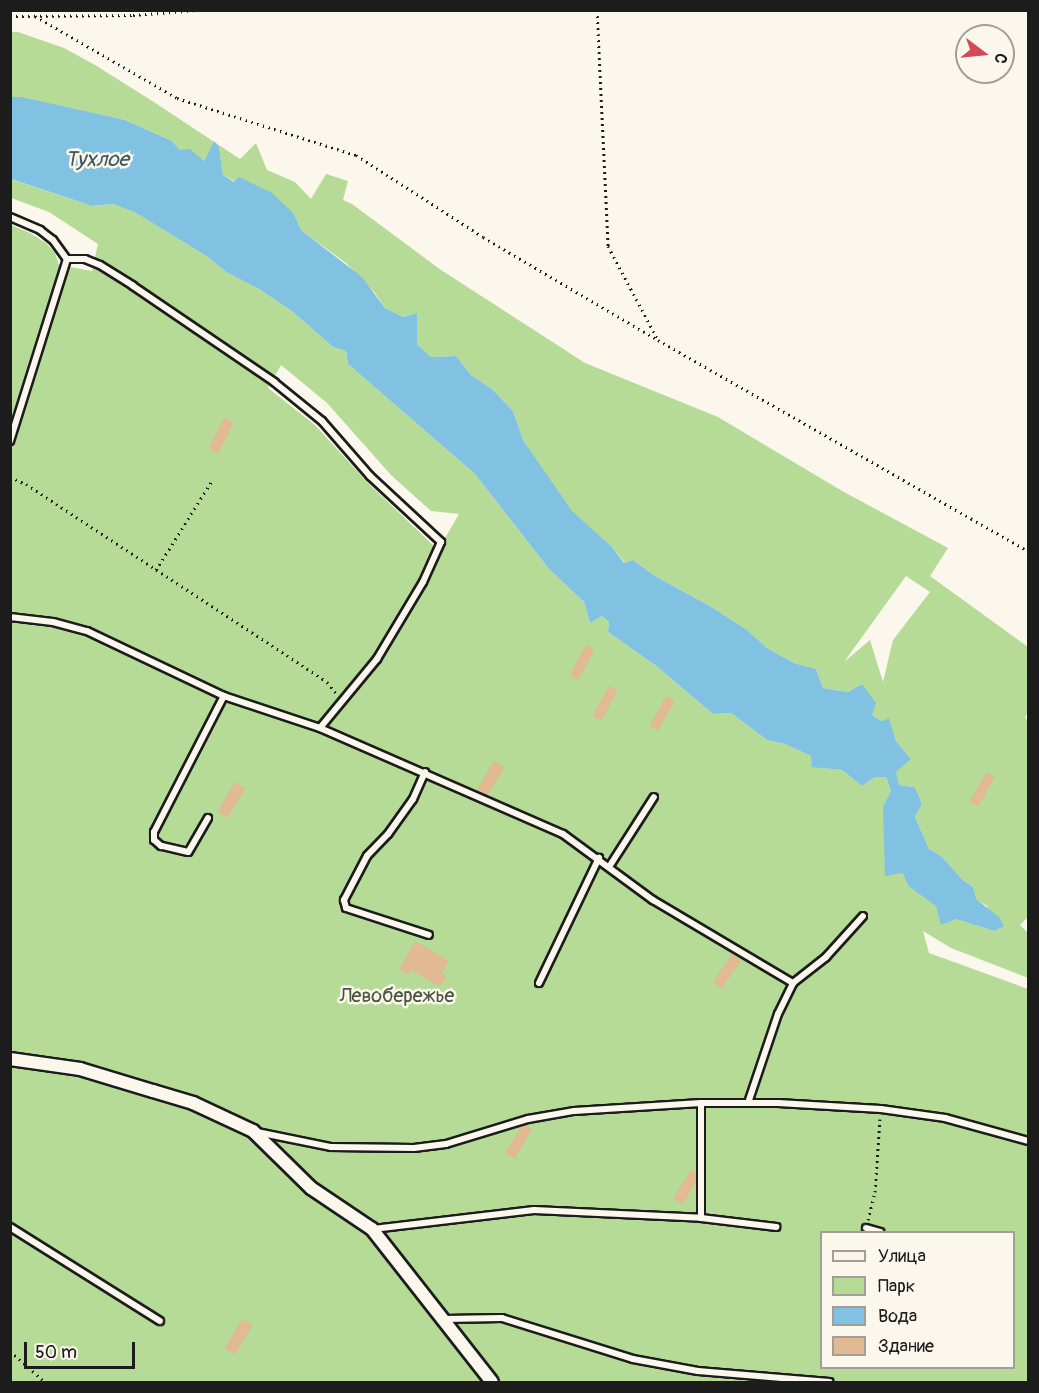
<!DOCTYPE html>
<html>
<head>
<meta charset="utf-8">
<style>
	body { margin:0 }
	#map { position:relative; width:1039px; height:1393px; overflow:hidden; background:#fbf7ec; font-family:Pangolin,sans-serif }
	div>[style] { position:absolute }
	.green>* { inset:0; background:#b5db96 }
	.water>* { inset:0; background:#81c2e2 }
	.building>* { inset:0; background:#e1b992; transform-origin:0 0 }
	.path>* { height:3px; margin-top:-1.5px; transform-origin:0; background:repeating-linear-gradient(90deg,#1c1c1c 0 1.5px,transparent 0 6px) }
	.roads { filter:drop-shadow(2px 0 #1c1c1c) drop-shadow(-2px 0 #1c1c1c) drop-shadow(0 2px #1c1c1c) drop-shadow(0 -2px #1c1c1c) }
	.service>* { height:6px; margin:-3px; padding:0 3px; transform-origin:3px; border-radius:3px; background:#fbf7ec }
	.minor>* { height:12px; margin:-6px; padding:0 6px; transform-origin:6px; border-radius:6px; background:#fbf7ec }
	span { translate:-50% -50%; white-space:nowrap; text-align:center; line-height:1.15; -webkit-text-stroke:5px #fbf7ec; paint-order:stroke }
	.park-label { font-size:20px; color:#4a5541 }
	.water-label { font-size:21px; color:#3f5661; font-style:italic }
	.frame { position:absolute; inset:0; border:12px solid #1c1c1c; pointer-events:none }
	.legend { position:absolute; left:820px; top:1231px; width:195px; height:138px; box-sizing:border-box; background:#fbf7ec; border:2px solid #a29f99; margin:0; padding:8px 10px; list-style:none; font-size:18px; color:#1c1c1c }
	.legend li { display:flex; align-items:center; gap:12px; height:30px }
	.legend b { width:30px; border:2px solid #a29f99 }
	.north { position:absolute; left:955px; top:24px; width:60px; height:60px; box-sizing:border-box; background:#fbf7ec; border:2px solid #a29f99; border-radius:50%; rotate:106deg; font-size:16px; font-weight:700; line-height:24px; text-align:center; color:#1c1c1c }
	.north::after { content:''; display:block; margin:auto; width:21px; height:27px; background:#d1495b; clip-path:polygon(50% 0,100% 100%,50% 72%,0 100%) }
	.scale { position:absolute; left:24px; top:1342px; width:111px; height:27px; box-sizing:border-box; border:3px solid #1c1c1c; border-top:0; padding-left:8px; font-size:18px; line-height:21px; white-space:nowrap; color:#1c1c1c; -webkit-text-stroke:4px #fbf7ec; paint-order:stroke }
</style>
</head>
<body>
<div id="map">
	<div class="green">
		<i style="clip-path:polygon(evenodd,11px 32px,18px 32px,64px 48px,95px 65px,157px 104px,240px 159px,256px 143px,267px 170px,295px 182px,311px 199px,326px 174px,348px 181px,343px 200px,352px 204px,441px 270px,585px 363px,718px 417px,844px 492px,948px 548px,930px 576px,1028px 647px,1028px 713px,1025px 717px,1028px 722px,1028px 917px,1020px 925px,1028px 933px,1028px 978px,951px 948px,923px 931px,929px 953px,1028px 989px,1028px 1382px,11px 1382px,11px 225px,30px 233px,46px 243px,55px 253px,59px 265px,92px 271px,98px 244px,49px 212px,11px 198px,10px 179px,92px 206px,113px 204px,136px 213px,208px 257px,226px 272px,259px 289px,293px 312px,333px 347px,346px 351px,348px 364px,475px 474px,549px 569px,584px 602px,590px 623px,602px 616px,609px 622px,608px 632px,655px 665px,713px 714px,731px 713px,767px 740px,785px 744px,811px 756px,824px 768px,842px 770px,862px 786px,875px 777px,886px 777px,891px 791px,883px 806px,908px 886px,956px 919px,994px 931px,987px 906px,975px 899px,973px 887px,963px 880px,941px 856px,929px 849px,915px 817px,922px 804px,915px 787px,899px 785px,895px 772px,911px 759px,896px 741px,889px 719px,882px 721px,872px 715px,862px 684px,848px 692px,823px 688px,816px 669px,794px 663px,767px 648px,747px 630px,710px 606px,655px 576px,633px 560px,625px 563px,613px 548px,572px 512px,523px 440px,513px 411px,492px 389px,471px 375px,456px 356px,431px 357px,417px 344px,417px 313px,403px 317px,385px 308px,375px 293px,346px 263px,301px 230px,294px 214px,223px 175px,219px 147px,214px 142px,204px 161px,180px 150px,172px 141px,125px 120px,11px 97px,11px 32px,281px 365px,327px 403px,391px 475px,431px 511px,459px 514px,438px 550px,367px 482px,315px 425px,268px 388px,281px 365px,11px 32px,906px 576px,930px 592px,893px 640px,883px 682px,870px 640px,844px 662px,906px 576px,11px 32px,822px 1232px,1014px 1232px,1014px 1368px,822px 1368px,822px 1232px)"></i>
	</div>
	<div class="water">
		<i style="clip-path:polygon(10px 97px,21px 97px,125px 120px,172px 141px,180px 150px,190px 149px,204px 161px,214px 141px,219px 147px,223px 175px,234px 182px,239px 177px,272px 193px,294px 214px,301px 230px,362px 277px,385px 308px,403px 317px,417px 313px,417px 344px,431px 357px,456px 356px,471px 375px,492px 389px,513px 411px,523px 440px,572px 511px,613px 548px,624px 563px,633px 560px,655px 576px,710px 606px,747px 630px,767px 648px,794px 663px,816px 669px,823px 688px,848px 692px,862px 684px,876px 703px,872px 715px,882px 721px,889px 718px,896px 741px,911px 759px,896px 772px,899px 785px,915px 787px,922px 804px,915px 817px,929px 849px,941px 856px,963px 880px,973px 887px,976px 899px,999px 917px,1004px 926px,994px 931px,956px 919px,941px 925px,936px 906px,908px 886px,903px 873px,885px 876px,883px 806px,891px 791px,886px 777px,875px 777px,862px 786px,842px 770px,812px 767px,811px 756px,785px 744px,767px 740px,731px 713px,713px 714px,655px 665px,608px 632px,609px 622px,602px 616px,590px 623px,584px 602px,549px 569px,475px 474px,348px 364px,346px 351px,333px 347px,293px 312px,259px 289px,226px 272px,208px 257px,136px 213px,113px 204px,92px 206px,11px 179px)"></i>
	</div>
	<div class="building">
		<i style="left:224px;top:418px;width:11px;height:34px;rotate:27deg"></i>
		<i style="left:586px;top:645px;width:10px;height:34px;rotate:29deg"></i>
		<i style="left:609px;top:686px;width:10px;height:34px;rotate:29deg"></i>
		<i style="left:666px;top:696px;width:10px;height:34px;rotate:29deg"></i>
		<i style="left:494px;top:761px;width:12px;height:34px;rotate:31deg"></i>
		<i style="left:986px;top:772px;width:10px;height:34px;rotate:29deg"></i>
		<i style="left:235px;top:782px;width:12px;height:34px;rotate:31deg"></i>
		<i style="clip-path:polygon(415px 941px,449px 961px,442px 973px,446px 975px,440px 987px,411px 970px,409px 975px,399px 969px)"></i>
		<i style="left:732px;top:954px;width:11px;height:34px;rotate:34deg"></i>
		<i style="clip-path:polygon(526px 1125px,532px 1129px,515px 1158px,505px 1153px,521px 1127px)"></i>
		<i style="clip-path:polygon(691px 1170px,696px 1172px,696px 1182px,683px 1204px,673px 1199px)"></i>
		<i style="left:242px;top:1319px;width:12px;height:34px;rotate:31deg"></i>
	</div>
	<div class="path">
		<i style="left:597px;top:10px;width:236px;rotate:87.3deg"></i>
		<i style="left:608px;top:246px;width:106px;rotate:62deg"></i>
		<i style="left:658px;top:340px;width:426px;rotate:29.7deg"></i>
		<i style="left:10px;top:16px;width:123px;rotate:-0.5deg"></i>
		<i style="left:133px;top:15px;width:65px;rotate:-4.4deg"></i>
		<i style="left:35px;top:16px;width:164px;rotate:30deg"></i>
		<i style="left:177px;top:98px;width:188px;rotate:17.7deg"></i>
		<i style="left:356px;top:155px;width:151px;rotate:32.8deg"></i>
		<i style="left:483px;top:237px;width:201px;rotate:30.5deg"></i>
		<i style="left:10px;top:477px;width:17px;rotate:24deg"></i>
		<i style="left:26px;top:484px;width:360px;rotate:33.3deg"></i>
		<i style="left:327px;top:682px;width:14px;rotate:51deg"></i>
		<i style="left:156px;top:570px;width:107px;rotate:-57.9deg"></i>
		<i style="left:868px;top:1220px;width:29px;rotate:-76deg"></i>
		<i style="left:875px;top:1192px;width:73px;rotate:-86.1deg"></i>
		<i style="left:10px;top:1351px;width:47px;rotate:41.5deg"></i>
	</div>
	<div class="roads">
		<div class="service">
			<i style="left:10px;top:217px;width:33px;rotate:23deg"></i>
			<i style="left:40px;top:230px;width:16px;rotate:38deg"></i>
			<i style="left:53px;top:240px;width:24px;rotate:54deg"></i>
			<i style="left:10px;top:441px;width:191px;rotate:-72.6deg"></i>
			<i style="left:67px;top:259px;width:18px"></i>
			<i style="left:85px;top:259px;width:16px;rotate:22deg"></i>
			<i style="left:100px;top:265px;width:39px;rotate:32deg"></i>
			<i style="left:133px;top:286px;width:171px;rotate:34.2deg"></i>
			<i style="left:274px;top:382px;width:62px;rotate:39.1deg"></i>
			<i style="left:322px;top:421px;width:73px;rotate:48.9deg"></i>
			<i style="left:370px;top:476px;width:97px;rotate:42.9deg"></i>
			<i style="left:441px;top:542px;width:44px;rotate:114.2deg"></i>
			<i style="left:423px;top:582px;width:90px;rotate:120.9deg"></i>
			<i style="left:377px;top:659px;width:89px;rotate:129.6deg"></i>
			<i style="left:10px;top:617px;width:43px;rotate:6.6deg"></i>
			<i style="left:53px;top:622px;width:35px;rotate:15deg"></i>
			<i style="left:87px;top:631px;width:152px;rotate:25.4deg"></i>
			<i style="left:224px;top:696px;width:101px;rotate:18.4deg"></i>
			<i style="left:320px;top:728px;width:265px;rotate:23.6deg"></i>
			<i style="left:563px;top:834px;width:112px;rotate:36.3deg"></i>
			<i style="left:653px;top:900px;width:163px;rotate:30.7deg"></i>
			<i style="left:425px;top:772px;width:30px;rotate:114deg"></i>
			<i style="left:413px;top:799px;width:43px;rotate:125.5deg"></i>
			<i style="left:388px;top:834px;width:30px;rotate:134deg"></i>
			<i style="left:367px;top:856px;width:50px;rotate:117.6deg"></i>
			<i style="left:344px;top:900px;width:8px;rotate:76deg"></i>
			<i style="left:346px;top:908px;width:87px;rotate:18deg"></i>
			<i style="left:208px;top:818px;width:39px;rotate:120deg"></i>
			<i style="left:188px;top:852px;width:28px;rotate:-167deg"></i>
			<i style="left:161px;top:846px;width:9px;rotate:-139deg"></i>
			<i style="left:154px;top:840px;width:8px;rotate:-90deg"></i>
			<i style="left:154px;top:832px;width:153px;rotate:-62.8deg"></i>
			<i style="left:609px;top:867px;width:83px;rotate:-57.3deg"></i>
			<i style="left:539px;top:983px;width:139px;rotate:-64.4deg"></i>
			<i style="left:701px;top:1103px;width:115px;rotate:90deg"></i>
			<i style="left:748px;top:1103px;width:94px;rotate:-71.4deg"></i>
			<i style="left:778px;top:1014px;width:34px;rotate:-64deg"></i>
			<i style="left:793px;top:983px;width:42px;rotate:-38.2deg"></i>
			<i style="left:826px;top:957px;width:55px;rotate:-47.9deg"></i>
			<i style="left:257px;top:1132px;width:76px;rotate:11.5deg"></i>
			<i style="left:331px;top:1147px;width:83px;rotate:0.7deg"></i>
			<i style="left:414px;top:1148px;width:32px;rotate:-7deg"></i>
			<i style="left:446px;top:1144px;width:86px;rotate:-17deg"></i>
			<i style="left:528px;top:1119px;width:47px;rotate:-9.9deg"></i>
			<i style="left:574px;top:1111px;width:127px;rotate:-3.6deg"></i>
			<i style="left:701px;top:1103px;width:77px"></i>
			<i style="left:778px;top:1103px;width:103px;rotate:3.3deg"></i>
			<i style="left:881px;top:1109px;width:65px;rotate:8deg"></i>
			<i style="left:945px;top:1118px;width:86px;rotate:15.5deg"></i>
			<i style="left:10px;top:1227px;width:177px;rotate:32.1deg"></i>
			<i style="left:866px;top:1228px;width:15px;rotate:16deg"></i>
			<i style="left:373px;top:1229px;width:162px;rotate:-6.7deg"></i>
			<i style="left:534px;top:1210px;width:167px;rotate:2.7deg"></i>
			<i style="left:701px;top:1218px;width:76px;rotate:6.8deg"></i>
			<i style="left:445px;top:1319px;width:57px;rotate:-1deg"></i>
			<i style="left:502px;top:1318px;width:137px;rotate:17.4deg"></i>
			<i style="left:633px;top:1359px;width:66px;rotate:10.5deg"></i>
			<i style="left:698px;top:1371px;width:132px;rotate:4.8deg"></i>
		</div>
		<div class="minor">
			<i style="left:10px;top:1059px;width:71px;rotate:8.1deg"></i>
			<i style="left:80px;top:1069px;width:76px;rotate:16.8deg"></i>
			<i style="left:153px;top:1091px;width:42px;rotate:16.7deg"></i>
			<i style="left:193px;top:1103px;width:66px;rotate:25deg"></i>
			<i style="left:253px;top:1131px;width:81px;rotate:44.5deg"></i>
			<i style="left:311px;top:1188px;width:73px;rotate:33.9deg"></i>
			<i style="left:372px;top:1229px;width:194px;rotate:51.9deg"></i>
		</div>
	</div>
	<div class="park-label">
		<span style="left:397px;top:995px">Левобережье</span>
	</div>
	<div class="water-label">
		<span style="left:97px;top:160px">Тухлое</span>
	</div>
	<div class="frame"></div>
	<ul class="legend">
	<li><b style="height:8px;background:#fbf7ec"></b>Улица</li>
	<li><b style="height:16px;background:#b5db96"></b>Парк</li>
	<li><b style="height:16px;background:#81c2e2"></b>Вода</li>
	<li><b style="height:16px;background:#e1b992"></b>Здание</li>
	</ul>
	<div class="north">С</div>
	<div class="scale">50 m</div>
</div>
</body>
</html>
